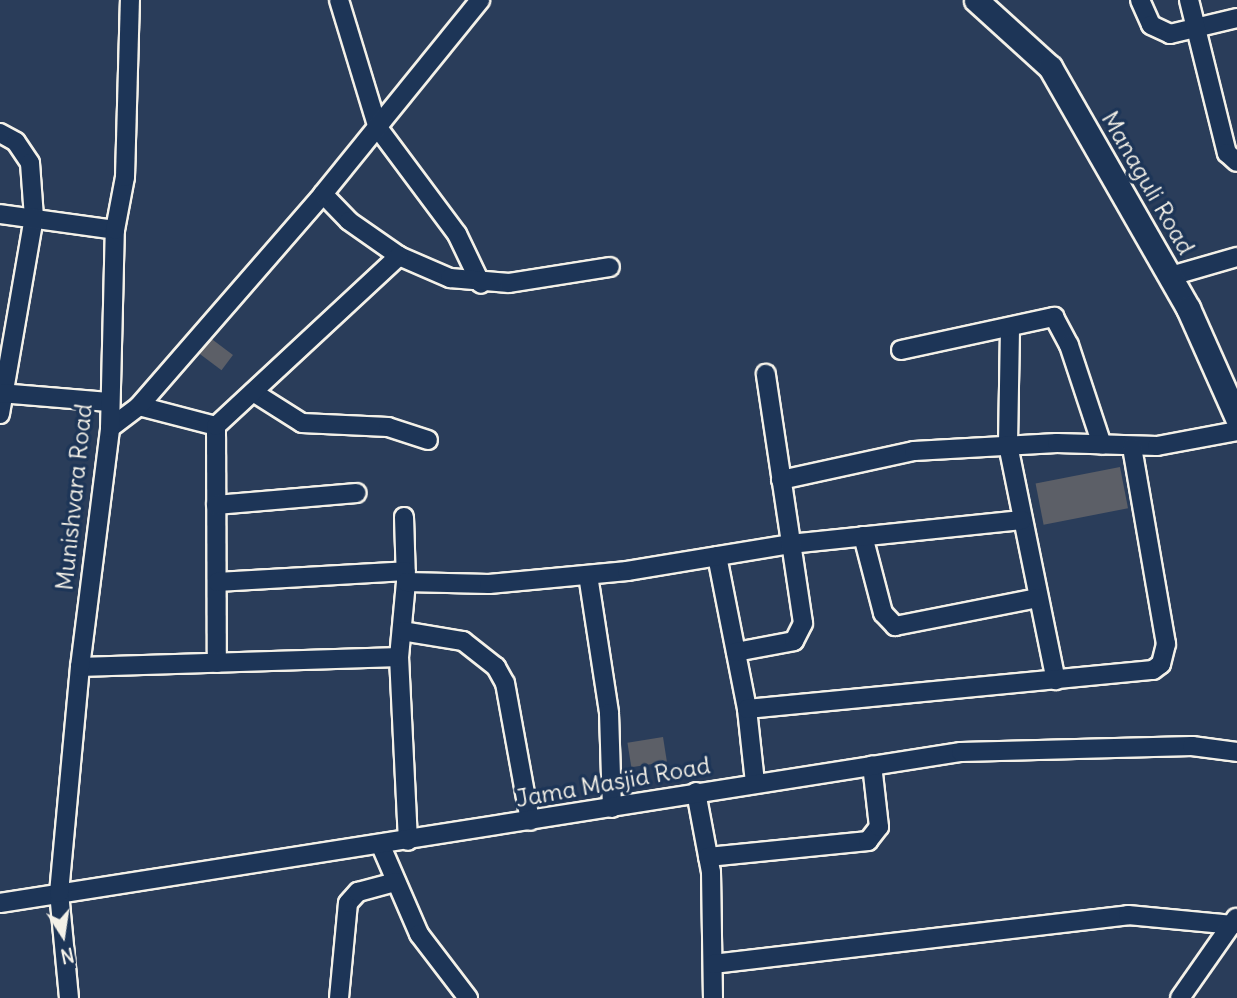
<!DOCTYPE html>
<html>
<head>
<meta charset="utf-8">
<style>
	body { margin:0 }
	#map { position:relative; width:1237px; height:998px; overflow:hidden; background:#2a3d5a; font-family:Delius,sans-serif }
	div>[style] { position:absolute }
	.building>* { inset:0; background:#5c5f67; transform-origin:0 0 }
	.roads { filter:drop-shadow(2px 0 #f4f1e8) drop-shadow(-2px 0 #f4f1e8) drop-shadow(0 2px #f4f1e8) drop-shadow(0 -2px #f4f1e8) }
	.minor>* { height:18px; margin:-9px; padding:0 9px; transform-origin:9px; border-radius:9px; background:#1d3557 }
	.major>* { height:23px; margin:-11.5px; padding:0 11.5px; transform-origin:11.5px; border-radius:11.5px; background:#1d3557 }
	span { translate:-50% -50%; white-space:nowrap; text-align:center; line-height:1.15; -webkit-text-stroke:7px #1d3557; paint-order:stroke }
	.street-label { font-size:24px; color:#f4f1e8 }
	.north { position:absolute; left:28px; top:900px; width:70px; height:70px; -webkit-text-stroke:5px #1d3557; paint-order:stroke; rotate:168deg; font-size:19px; font-weight:700; line-height:28px; text-align:center; color:#f4f1e8 }
	.north::after { content:''; display:block; margin:auto; width:24px; height:32px; background:#f4f1e8; clip-path:polygon(50% 0,100% 100%,50% 72%,0 100%) }
</style>
</head>
<body>
<div id="map">
	<div class="building">
		<i style="left:209px;top:337px;width:30px;height:19px;rotate:37deg"></i>
		<i style="left:1120px;top:467px;width:42px;height:86px;rotate:79deg"></i>
		<i style="left:663px;top:737px;width:25px;height:36px;rotate:81deg"></i>
	</div>
	<div class="roads">
		<div class="minor">
			<i style="left:339px;top:0;width:134px;rotate:73.1deg"></i>
			<i style="left:378px;top:128px;width:132px;rotate:53.3deg"></i>
			<i style="left:457px;top:234px;width:55px;rotate:64.4deg"></i>
			<i style="left:1140px;top:0;width:27px;rotate:66deg"></i>
			<i style="left:1151px;top:25px;width:21px;rotate:25deg"></i>
			<i style="left:1170px;top:34px;width:69px;rotate:-13.4deg"></i>
			<i style="left:1189px;top:0;width:158px;rotate:76.1deg"></i>
			<i style="left:1227px;top:153px;width:13px;rotate:42deg"></i>
			<i style="left:0;top:133px;width:18px;rotate:29deg"></i>
			<i style="left:16px;top:142px;width:25px;rotate:56deg"></i>
			<i style="left:30px;top:163px;width:54px;rotate:85.8deg"></i>
			<i style="left:34px;top:217px;width:200px;rotate:99.8deg"></i>
			<i style="left:323px;top:194px;width:37px;rotate:46deg"></i>
			<i style="left:349px;top:221px;width:61px;rotate:35deg"></i>
			<i style="left:399px;top:256px;width:56px;rotate:23.3deg"></i>
			<i style="left:450px;top:278px;width:59px;rotate:4.8deg"></i>
			<i style="left:509px;top:283px;width:102px;rotate:-9deg"></i>
			<i style="left:0;top:214px;width:116px;rotate:7.9deg"></i>
			<i style="left:1171px;top:276px;width:69px;rotate:-16.1deg"></i>
			<i style="left:1010px;top:329px;width:116px;rotate:91deg"></i>
			<i style="left:1008px;top:445px;width:240px;rotate:78.5deg"></i>
			<i style="left:901px;top:350px;width:157px;rotate:-12.2deg"></i>
			<i style="left:1054px;top:317px;width:32px;rotate:62deg"></i>
			<i style="left:1069px;top:345px;width:105px;rotate:71.7deg"></i>
			<i style="left:253px;top:392px;width:58px;rotate:32.3deg"></i>
			<i style="left:302px;top:423px;width:86px;rotate:2.7deg"></i>
			<i style="left:388px;top:427px;width:42px;rotate:18deg"></i>
			<i style="left:0;top:393px;width:109px;rotate:4.7deg"></i>
			<i style="left:139px;top:406px;width:80px;rotate:14.6deg"></i>
			<i style="left:216px;top:426px;width:237px;rotate:89.8deg"></i>
			<i style="left:216px;top:426px;width:250px;rotate:-42.9deg"></i>
			<i style="left:110px;top:428px;width:36px;rotate:-37deg"></i>
			<i style="left:139px;top:406px;width:281px;rotate:-49deg"></i>
			<i style="left:323px;top:194px;width:250px;rotate:-51deg"></i>
			<i style="left:781px;top:480px;width:136px;rotate:-12.3deg"></i>
			<i style="left:914px;top:451px;width:143px;rotate:-3.2deg"></i>
			<i style="left:1057px;top:443px;width:100px;rotate:1.7deg"></i>
			<i style="left:1157px;top:446px;width:81px;rotate:-10.6deg"></i>
			<i style="left:216px;top:505px;width:141px;rotate:-4.9deg"></i>
			<i style="left:404px;top:517px;width:65px;rotate:88.2deg"></i>
			<i style="left:406px;top:582px;width:75px;rotate:95.3deg"></i>
			<i style="left:399px;top:657px;width:184px;rotate:87.2deg"></i>
			<i style="left:863px;top:536px;width:80px;rotate:75.4deg"></i>
			<i style="left:883px;top:613px;width:18px;rotate:47deg"></i>
			<i style="left:895px;top:626px;width:146px;rotate:-11.1deg"></i>
			<i style="left:717px;top:556px;width:156px;rotate:78.9deg"></i>
			<i style="left:747px;top:709px;width:74px;rotate:83.8deg"></i>
			<i style="left:588px;top:575px;width:140px;rotate:81.3deg"></i>
			<i style="left:609px;top:713px;width:95px;rotate:88.2deg"></i>
			<i style="left:217px;top:582px;width:189px;rotate:-3.3deg"></i>
			<i style="left:406px;top:582px;width:83px;rotate:1.4deg"></i>
			<i style="left:489px;top:584px;width:139px;rotate:-5.4deg"></i>
			<i style="left:627px;top:571px;width:165px;rotate:-9.4deg"></i>
			<i style="left:790px;top:544px;width:233px;rotate:-5.9deg"></i>
			<i style="left:402px;top:631px;width:62px;rotate:9.3deg"></i>
			<i style="left:463px;top:641px;width:42px;rotate:38.2deg"></i>
			<i style="left:496px;top:667px;width:18px;rotate:61deg"></i>
			<i style="left:505px;top:683px;width:140px;rotate:79.7deg"></i>
			<i style="left:736px;top:652px;width:59px;rotate:-10.7deg"></i>
			<i style="left:794px;top:641px;width:20px;rotate:-63deg"></i>
			<i style="left:803px;top:623px;width:252px;rotate:-98.5deg"></i>
			<i style="left:80px;top:667px;width:319px;rotate:-1.8deg"></i>
			<i style="left:747px;top:709px;width:408px;rotate:-5.5deg"></i>
			<i style="left:1153px;top:670px;width:10px;rotate:-37deg"></i>
			<i style="left:1161px;top:664px;width:21px;rotate:-76deg"></i>
			<i style="left:1166px;top:644px;width:200px;rotate:-99.8deg"></i>
			<i style="left:696px;top:792px;width:81px;rotate:79.4deg"></i>
			<i style="left:711px;top:872px;width:126px;rotate:89.1deg"></i>
			<i style="left:381px;top:846px;width:96px;rotate:66.6deg"></i>
			<i style="left:419px;top:934px;width:81px;rotate:52.6deg"></i>
			<i style="left:708px;top:857px;width:161px;rotate:-5.7deg"></i>
			<i style="left:868px;top:841px;width:18px;rotate:-52deg"></i>
			<i style="left:879px;top:827px;width:62px;rotate:-96.4deg"></i>
			<i style="left:0;top:903px;width:973px;rotate:-8.93deg"></i>
			<i style="left:961px;top:752px;width:231px;rotate:-1.5deg"></i>
			<i style="left:1192px;top:746px;width:45px;rotate:7.6deg"></i>
			<i style="left:713px;top:964px;width:418px;rotate:-6.7deg"></i>
			<i style="left:1128px;top:915px;width:105px;rotate:5.4deg"></i>
			<i style="left:69px;top:998px;width:105px;rotate:-95.4deg"></i>
			<i style="left:59px;top:893px;width:227px;rotate:-84.7deg"></i>
			<i style="left:80px;top:667px;width:241px;rotate:-82.8deg"></i>
			<i style="left:110px;top:428px;width:198px;rotate:-88.6deg"></i>
			<i style="left:115px;top:230px;width:54px;rotate:-79.3deg"></i>
			<i style="left:125px;top:177px;width:177px;rotate:-88.4deg"></i>
			<i style="left:339px;top:998px;width:95px;rotate:-84.6deg"></i>
			<i style="left:348px;top:903px;width:15px;rotate:-48deg"></i>
			<i style="left:358px;top:892px;width:39px;rotate:-15deg"></i>
			<i style="left:1180px;top:998px;width:98px;rotate:-55deg"></i>
		</div>
		<div class="major">
			<i style="left:976px;top:0;width:100px;rotate:42.2deg"></i>
			<i style="left:1050px;top:67px;width:278px;rotate:60.2deg"></i>
			<i style="left:1188px;top:308px;width:120px;rotate:66deg"></i>
		</div>
	</div>
	<div class="street-label">
		<span style="left:1148px;top:183px;rotate:60deg">Managuli Road</span>
		<span style="left:74px;top:497px;rotate:-84deg">Munishvara Road</span>
		<span style="left:613px;top:782px;rotate:-10deg">Jama Masjid Road</span>
	</div>
	<div class="north">N</div>
</div>
</body>
</html>
